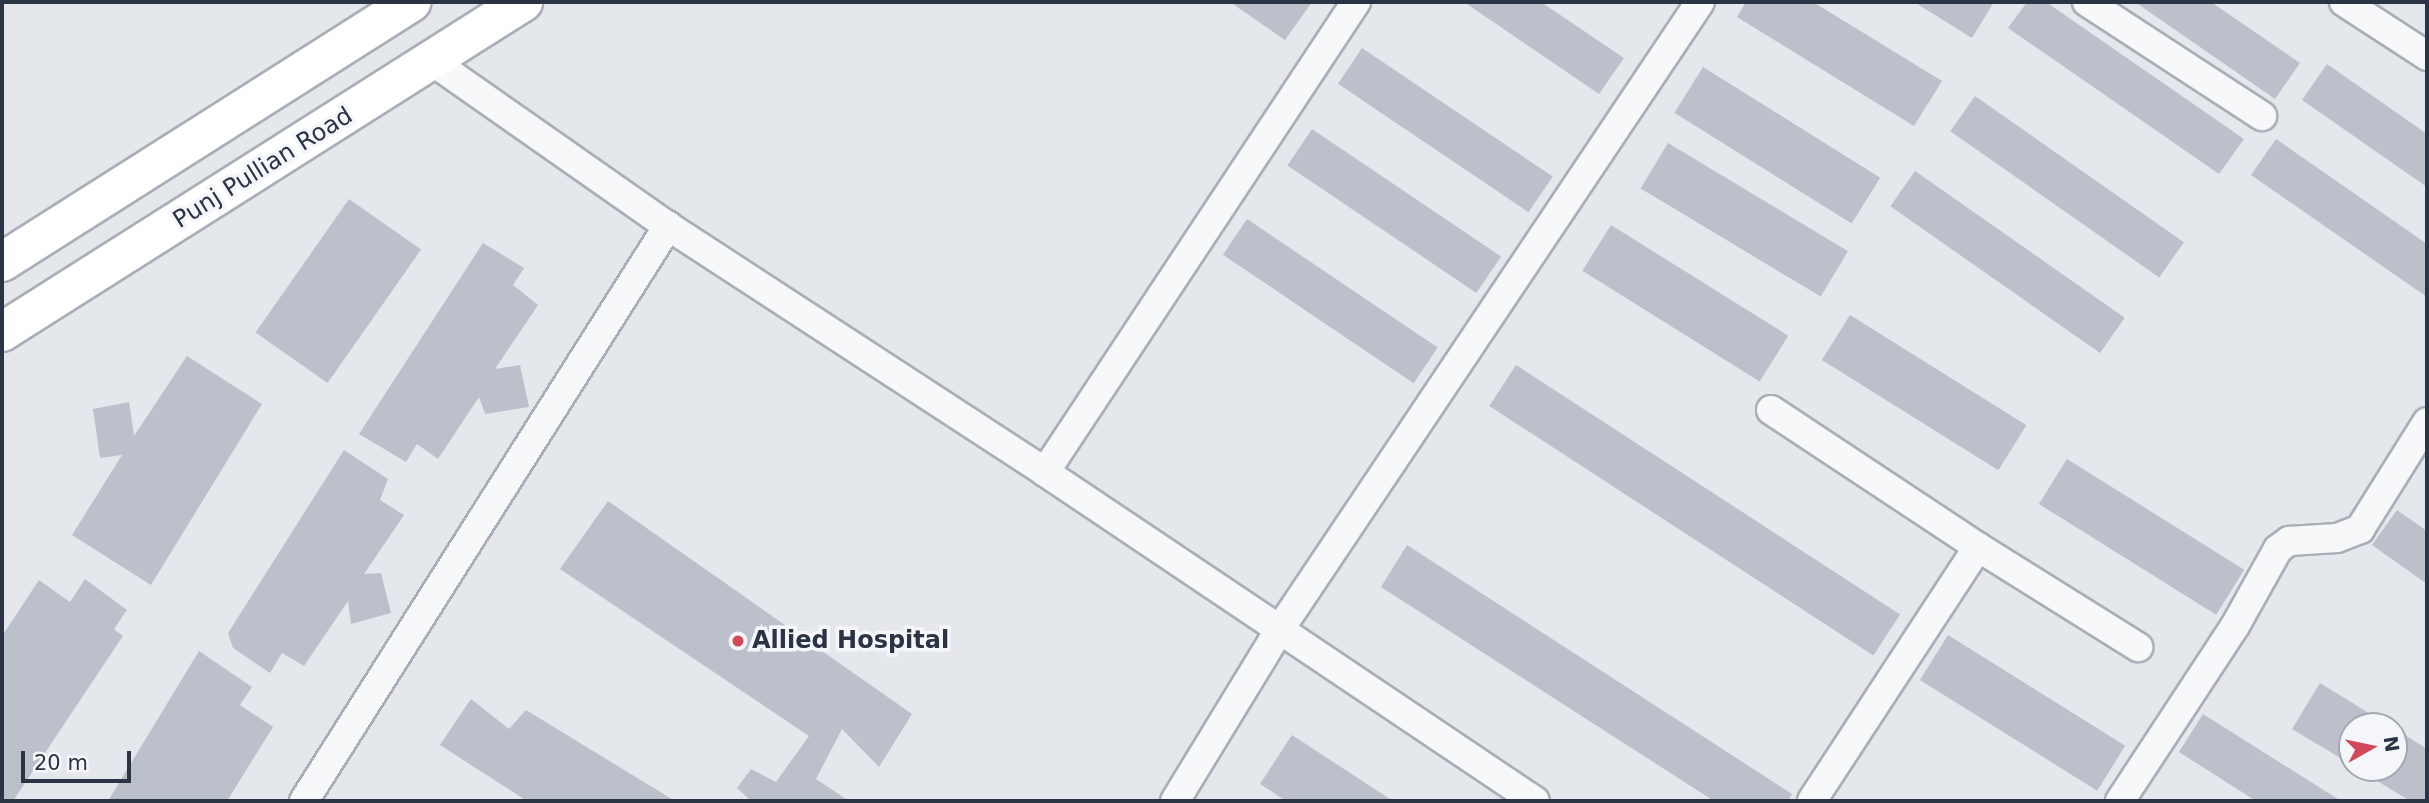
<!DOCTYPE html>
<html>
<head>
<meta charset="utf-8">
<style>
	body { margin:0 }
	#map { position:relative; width:2429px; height:803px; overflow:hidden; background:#e4e7ec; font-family:"DejaVu Sans",sans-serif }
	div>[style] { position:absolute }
	.building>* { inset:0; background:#bbc0ca; transform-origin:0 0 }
	.roads { filter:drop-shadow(2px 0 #a9aeb7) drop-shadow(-2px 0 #a9aeb7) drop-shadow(0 2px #a9aeb7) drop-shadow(0 -2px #a9aeb7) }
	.minor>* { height:28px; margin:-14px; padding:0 14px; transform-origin:14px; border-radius:14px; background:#f7f8fa }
	.primary>* { height:38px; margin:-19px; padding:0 19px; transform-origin:19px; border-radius:19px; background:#fff }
	.dots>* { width:19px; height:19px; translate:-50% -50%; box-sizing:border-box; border:4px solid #f4f6f9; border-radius:50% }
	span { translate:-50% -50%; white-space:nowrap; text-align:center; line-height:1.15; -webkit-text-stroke:7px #f4f6f9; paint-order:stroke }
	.street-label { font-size:24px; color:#2b3445 }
	.poi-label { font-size:24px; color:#2b3445; font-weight:700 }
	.left { translate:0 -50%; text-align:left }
	.frame { position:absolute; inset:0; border:4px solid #2b3445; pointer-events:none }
	.north { position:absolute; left:2338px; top:712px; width:70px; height:70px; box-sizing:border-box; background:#f4f6f9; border:2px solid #a4a8b1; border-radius:50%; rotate:81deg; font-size:19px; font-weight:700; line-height:28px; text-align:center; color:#2b3445 }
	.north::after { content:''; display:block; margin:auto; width:24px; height:32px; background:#d1495b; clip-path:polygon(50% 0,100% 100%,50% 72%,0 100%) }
	.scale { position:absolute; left:21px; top:751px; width:110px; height:32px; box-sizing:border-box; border:4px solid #2b3445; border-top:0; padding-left:9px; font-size:21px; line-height:24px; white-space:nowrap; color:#2b3445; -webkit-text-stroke:5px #f4f6f9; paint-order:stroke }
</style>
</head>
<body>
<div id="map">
	<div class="building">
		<i style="clip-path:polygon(1230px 2px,1312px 2px,1285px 40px)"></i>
		<i style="clip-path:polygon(1464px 2px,1541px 2px,1624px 58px,1599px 94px)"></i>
		<i style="clip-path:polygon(1746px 2px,1813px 2px,1942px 81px,1914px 126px,1737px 17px)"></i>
		<i style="clip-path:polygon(1914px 2px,1994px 2px,1972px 38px)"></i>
		<i style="clip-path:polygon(2027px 2px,2046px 2px,2244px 139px,2219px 174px,2008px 28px)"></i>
		<i style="clip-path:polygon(2135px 2px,2211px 2px,2300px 63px,2275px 99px)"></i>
		<i style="left:1362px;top:48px;width:230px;height:43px;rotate:34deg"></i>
		<i style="clip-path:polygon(2327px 64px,2427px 134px,2427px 187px,2302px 100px)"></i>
		<i style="left:1703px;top:67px;width:209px;height:54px;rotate:32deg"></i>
		<i style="left:1975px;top:96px;width:255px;height:43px;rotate:35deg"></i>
		<i style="left:1312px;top:129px;width:228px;height:44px;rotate:34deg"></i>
		<i style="clip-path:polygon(2276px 139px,2427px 244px,2427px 297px,2251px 175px)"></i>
		<i style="left:1668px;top:143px;width:210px;height:53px;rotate:31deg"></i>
		<i style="left:1915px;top:171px;width:256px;height:43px;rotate:35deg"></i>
		<i style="left:349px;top:199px;width:88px;height:163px;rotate:35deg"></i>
		<i style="left:1247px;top:219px;width:230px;height:43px;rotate:34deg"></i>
		<i style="left:1611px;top:225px;width:209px;height:54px;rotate:32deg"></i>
		<i style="clip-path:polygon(483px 243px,524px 268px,513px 285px,538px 305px,495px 369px,520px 365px,529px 407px,485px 414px,479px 397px,438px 459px,417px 444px,406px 462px,359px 434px)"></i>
		<i style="left:1850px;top:315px;width:208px;height:53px;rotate:32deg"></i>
		<i style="clip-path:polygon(187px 356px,262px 404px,151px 585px,72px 535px,122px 455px,100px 458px,93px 409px,129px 402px,134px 436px)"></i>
		<i style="left:1516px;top:365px;width:458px;height:49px;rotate:33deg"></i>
		<i style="clip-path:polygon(344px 450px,388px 479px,380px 500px,404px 515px,364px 574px,381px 573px,391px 613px,351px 624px,348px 601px,304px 666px,282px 653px,270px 673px,233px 648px,228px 633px)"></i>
		<i style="left:2067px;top:459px;width:209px;height:53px;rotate:32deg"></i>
		<i style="clip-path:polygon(608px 501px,912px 714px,879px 767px,842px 729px,816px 779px,849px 801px,751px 801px,737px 788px,751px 769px,776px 782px,809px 736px,560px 569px)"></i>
		<i style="clip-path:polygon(2397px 510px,2427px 531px,2427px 584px,2372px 545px)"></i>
		<i style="clip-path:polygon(1407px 545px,1792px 794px,1788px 801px,1714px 801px,1381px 587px)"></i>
		<i style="clip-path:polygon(85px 579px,127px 610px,114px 629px,123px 636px,13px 801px,2px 801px,2px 636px,39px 580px,70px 602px)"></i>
		<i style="left:1948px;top:635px;width:209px;height:53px;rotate:32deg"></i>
		<i style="clip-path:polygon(199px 651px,252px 687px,240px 705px,273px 727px,227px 801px,108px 801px)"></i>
		<i style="clip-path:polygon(2320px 683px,2390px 726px,2352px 726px,2352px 765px,2292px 729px)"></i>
		<i style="clip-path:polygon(471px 699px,509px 729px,526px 710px,675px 801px,527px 801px,440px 745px)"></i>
		<i style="clip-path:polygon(2203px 714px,2341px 801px,2256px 801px,2179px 752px)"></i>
		<i style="clip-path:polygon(2394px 728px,2427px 749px,2427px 801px,2410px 801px,2356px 768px,2394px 768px)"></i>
		<i style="clip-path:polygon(1292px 735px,1393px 801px,1286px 801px,1260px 784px)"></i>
	</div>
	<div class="roads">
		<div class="minor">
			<i style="left:2087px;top:2px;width:209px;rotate:33.1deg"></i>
			<i style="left:2344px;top:2px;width:99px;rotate:33deg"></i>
			<i style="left:432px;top:61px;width:288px;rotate:35deg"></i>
			<i style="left:668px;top:226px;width:450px;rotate:33.1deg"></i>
			<i style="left:1045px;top:472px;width:590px;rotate:33.88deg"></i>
			<i style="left:1771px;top:410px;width:248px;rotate:33.5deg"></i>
			<i style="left:1978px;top:547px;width:303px;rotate:123.2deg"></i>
			<i style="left:1045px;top:472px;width:564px;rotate:-56.51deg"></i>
			<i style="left:1978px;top:547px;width:189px;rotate:32deg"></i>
			<i style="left:304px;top:801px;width:681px;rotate:-57.66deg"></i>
			<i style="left:1175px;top:801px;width:198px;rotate:-58.6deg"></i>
			<i style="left:1278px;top:632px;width:758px;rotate:-56.18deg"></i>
			<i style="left:2120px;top:801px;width:209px;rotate:-56.7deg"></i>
			<i style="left:2235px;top:626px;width:88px;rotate:-60.8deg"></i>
			<i style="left:2278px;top:549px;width:14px;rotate:-36deg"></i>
			<i style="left:2289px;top:541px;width:48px;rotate:-3.6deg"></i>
			<i style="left:2337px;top:538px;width:25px;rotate:-21deg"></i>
			<i style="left:2360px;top:529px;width:126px;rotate:-57.9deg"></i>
		</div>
		<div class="primary">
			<i style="left:2px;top:262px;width:485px;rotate:-32.4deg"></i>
			<i style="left:2px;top:332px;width:617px;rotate:-32.35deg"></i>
		</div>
	</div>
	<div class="dots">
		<i style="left:738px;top:641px;background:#d1495b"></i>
	</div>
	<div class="street-label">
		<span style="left:263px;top:168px;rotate:-32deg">Punj Pullian Road</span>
	</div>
	<div class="poi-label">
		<span class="left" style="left:752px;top:641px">Allied Hospital</span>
	</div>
	<div class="frame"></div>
	<div class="north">N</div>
	<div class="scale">20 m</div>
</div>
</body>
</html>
